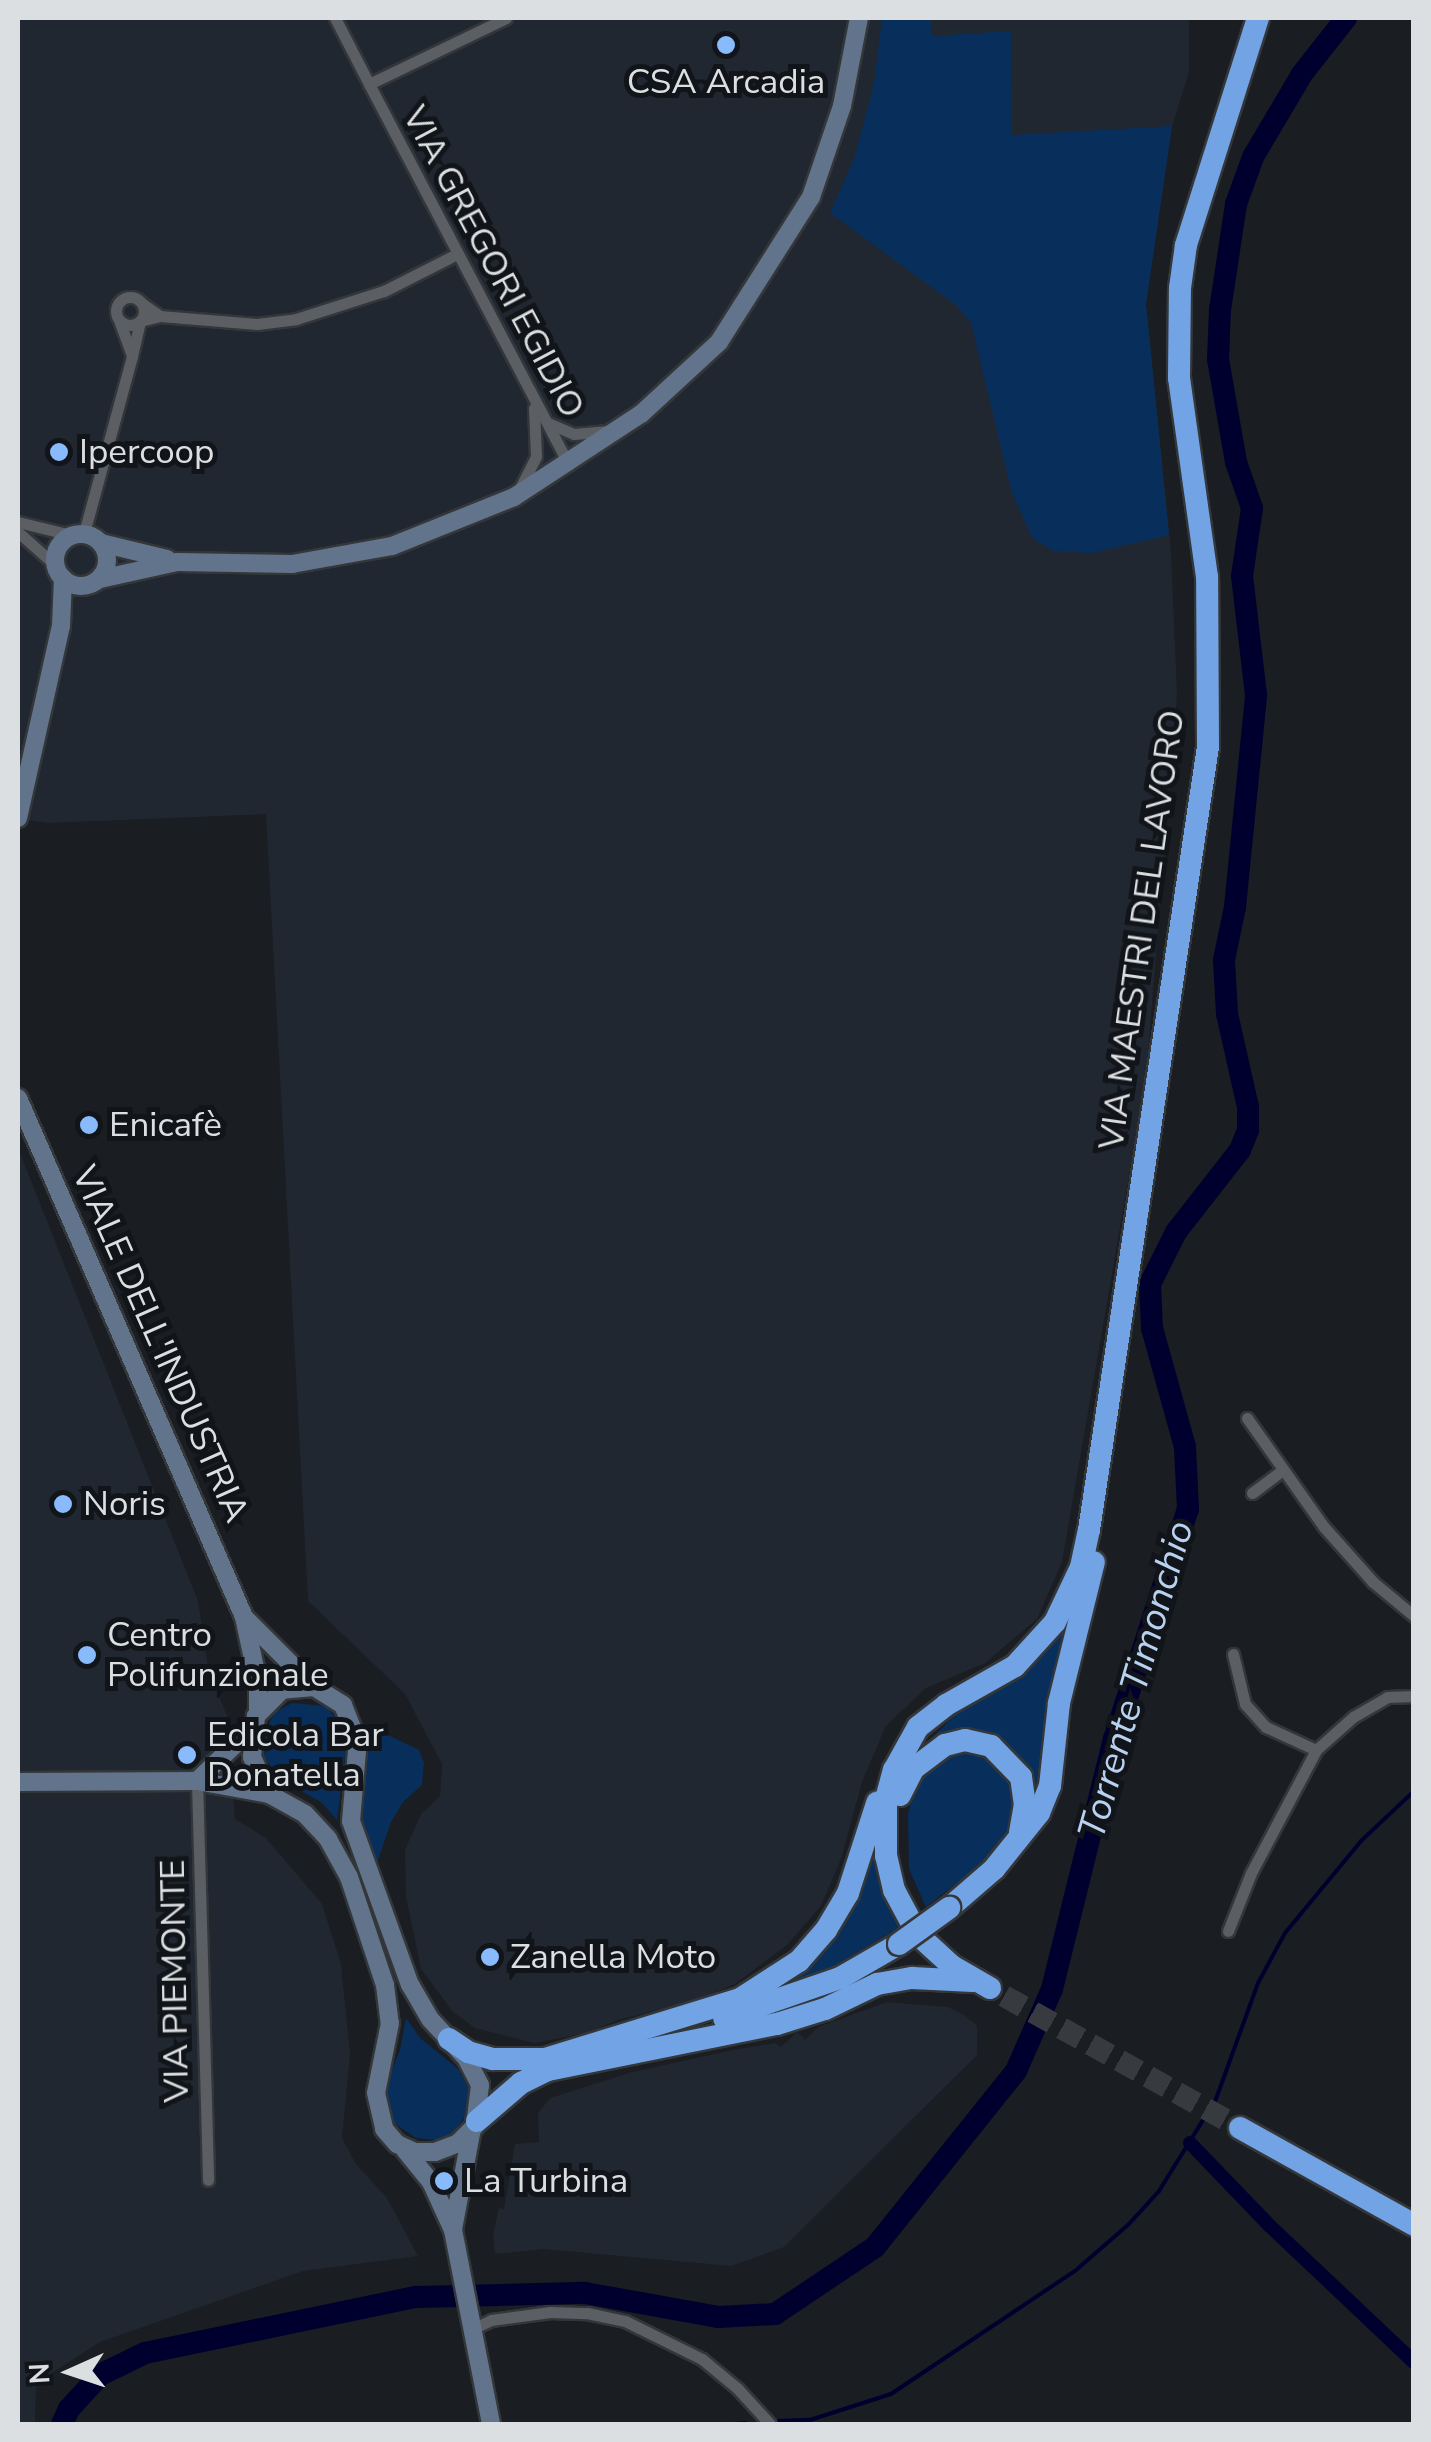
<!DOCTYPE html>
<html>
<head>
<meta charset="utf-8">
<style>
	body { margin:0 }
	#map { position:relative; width:1431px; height:2442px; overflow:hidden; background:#1a1d21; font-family:"Nunito Sans",sans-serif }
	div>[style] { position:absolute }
	.built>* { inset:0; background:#202730 }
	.green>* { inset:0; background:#082f5b }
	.stream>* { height:4px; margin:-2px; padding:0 2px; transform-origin:2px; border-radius:2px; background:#00002e }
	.canal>* { height:14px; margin:-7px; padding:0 7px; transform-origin:7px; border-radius:7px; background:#00002e }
	.river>* { height:22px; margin:-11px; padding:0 11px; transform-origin:11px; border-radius:11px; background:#00002e }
	.highway-tunnel>* { height:22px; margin-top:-11px; transform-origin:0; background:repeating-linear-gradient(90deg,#373a3e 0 22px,transparent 0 33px) }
	.roads { filter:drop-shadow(2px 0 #34373a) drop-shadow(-2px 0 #34373a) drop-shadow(0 2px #34373a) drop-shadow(0 -2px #34373a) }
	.street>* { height:11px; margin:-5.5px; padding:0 5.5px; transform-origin:5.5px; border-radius:5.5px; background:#5b5f64 }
	.street>.ring { margin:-5.5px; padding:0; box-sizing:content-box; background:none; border:11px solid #5b5f64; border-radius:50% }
	.secondary>* { height:18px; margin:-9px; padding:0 9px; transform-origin:9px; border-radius:9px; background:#62748b }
	.secondary>.ring { margin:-9px; padding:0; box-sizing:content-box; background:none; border:18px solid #62748b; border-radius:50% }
	.highway>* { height:22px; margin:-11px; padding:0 11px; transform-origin:11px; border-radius:11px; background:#72a4e5 }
	.bridges { filter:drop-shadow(2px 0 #34373a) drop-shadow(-2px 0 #34373a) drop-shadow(0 2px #34373a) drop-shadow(0 -2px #34373a) }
	.highway-bridge>* { height:22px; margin:-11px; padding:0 11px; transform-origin:11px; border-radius:11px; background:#72a4e5 }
	.dots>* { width:28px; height:28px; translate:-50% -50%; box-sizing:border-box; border:5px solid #111418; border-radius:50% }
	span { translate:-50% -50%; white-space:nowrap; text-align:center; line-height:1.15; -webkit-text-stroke:10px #111418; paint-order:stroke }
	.poi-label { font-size:35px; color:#dcdfe1 }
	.left { translate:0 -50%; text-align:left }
	.street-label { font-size:35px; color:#dcdfe1 }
	.water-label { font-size:38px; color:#b8d1f1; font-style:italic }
	.frame { position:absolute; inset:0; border:20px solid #dcdfe1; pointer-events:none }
	.north { position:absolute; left:20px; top:2322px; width:100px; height:100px; -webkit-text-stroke:8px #111418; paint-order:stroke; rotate:267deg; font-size:28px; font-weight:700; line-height:40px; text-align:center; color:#dcdfe1 }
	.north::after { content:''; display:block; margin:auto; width:35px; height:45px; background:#dcdfe1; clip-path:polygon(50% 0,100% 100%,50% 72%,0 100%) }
</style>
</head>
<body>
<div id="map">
	<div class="built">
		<i style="clip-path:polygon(18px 18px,1189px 18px,1189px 72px,1172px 126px,1146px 304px,1171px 551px,1177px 694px,1146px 1078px,1062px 1562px,1037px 1619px,985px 1663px,926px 1688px,886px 1726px,862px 1782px,841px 1859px,821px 1906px,787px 1945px,735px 1984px,695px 2001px,618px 2020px,586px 2033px,534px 2043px,475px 2028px,453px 2012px,421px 1969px,406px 1897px,405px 1850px,421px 1814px,440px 1796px,442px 1764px,405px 1694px,308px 1601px,266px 814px,49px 823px,18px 819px)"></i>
		<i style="clip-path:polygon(18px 1148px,198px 1601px,209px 1674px,227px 1715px,235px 1819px,266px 1838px,322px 1904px,341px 1964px,350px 2054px,342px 2138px,356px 2164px,387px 2198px,418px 2256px,303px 2271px,100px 2342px,36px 2383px,35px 2424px,18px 2424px)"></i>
		<i style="clip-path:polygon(887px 2002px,948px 2007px,964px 2015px,977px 2026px,977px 2055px,784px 2247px,731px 2266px,543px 2249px,495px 2254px,493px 2235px,499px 2208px,504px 2209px,515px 2144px,539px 2142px,538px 2113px,550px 2098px,632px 2072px,733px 2050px,775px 2043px,781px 2047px,797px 2032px,805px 2040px,818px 2027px)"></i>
	</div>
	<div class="green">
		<i style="clip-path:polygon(882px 18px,930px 18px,932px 36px,1011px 31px,1012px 135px,1172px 126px,1146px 304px,1169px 535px,1091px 553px,1054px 551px,1033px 539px,1012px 493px,971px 323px,956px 305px,830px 213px,854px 159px,874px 84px)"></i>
		<i style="clip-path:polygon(1072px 1616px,1048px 1764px,1035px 1804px,1025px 1770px,949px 1735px,928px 1742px,962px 1708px,1008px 1682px,1044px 1653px)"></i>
		<i style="clip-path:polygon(292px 1703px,325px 1706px,348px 1731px,337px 1820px,321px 1802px,278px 1778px,264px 1756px,266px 1729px,275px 1712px)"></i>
		<i style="clip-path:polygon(365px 1724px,419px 1750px,424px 1763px,422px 1785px,403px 1802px,391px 1822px,374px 1872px,361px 1834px,356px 1801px,367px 1753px)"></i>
		<i style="clip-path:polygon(970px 1748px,991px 1755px,1016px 1787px,1010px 1833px,991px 1856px,926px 1907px,909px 1869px,908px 1814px,915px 1787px,929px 1766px)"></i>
		<i style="clip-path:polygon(874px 1855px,882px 1890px,900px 1927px,828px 1969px,773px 1989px,853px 1903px)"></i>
		<i style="clip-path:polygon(406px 2018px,420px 2038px,458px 2069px,470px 2091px,464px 2118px,453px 2133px,435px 2140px,416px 2138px,391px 2121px,384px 2090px,400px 2050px)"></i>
	</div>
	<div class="stream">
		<i style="left:777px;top:2421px;width:33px;rotate:-2deg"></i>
		<i style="left:810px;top:2420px;width:85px;rotate:-17.8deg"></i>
		<i style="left:891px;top:2394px;width:221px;rotate:-33.8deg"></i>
		<i style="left:1075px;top:2271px;width:70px;rotate:-41deg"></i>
		<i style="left:1128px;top:2225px;width:46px;rotate:-47.6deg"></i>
		<i style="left:1159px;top:2191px;width:108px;rotate:-58.2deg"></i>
		<i style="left:1216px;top:2099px;width:123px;rotate:-70.1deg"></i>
		<i style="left:1258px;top:1983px;width:57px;rotate:-61.6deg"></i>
		<i style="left:1285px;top:1933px;width:119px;rotate:-50.4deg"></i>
		<i style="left:1361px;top:1841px;width:73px;rotate:-43.3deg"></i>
		<i style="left:734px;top:2424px;width:12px;rotate:-5deg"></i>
	</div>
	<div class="canal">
		<i style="left:1190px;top:2143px;width:115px;rotate:46.1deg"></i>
		<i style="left:1270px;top:2226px;width:198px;rotate:43.4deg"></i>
	</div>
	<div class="river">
		<i style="left:62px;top:2424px;width:17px;rotate:-65deg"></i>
		<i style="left:69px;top:2409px;width:46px;rotate:-47.6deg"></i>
		<i style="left:100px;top:2375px;width:50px;rotate:-26.1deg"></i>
		<i style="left:145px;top:2353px;width:277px;rotate:-11.7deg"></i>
		<i style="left:416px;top:2297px;width:169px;rotate:-1.4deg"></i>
		<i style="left:585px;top:2293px;width:135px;rotate:10.2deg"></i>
		<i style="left:718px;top:2317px;width:57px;rotate:-3deg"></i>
		<i style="left:775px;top:2314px;width:120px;rotate:-33.8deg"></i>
		<i style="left:875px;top:2247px;width:226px;rotate:-51.3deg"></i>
		<i style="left:1016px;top:2071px;width:90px;rotate:-66.3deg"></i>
		<i style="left:1052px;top:1989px;width:258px;rotate:-76.1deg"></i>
		<i style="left:1114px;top:1739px;width:242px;rotate:-72.2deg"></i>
		<i style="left:1188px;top:1509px;width:62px;rotate:-92.8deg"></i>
		<i style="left:1185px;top:1447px;width:123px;rotate:-105.5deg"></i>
		<i style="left:1152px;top:1328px;width:44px;rotate:-92.6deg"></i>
		<i style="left:1150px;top:1284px;width:58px;rotate:-63.4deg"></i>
		<i style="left:1176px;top:1232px;width:104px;rotate:-52deg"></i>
		<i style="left:1240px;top:1150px;width:22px;rotate:-68deg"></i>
		<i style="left:1248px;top:1130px;width:23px;rotate:-90deg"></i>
		<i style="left:1248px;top:1107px;width:95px;rotate:-102.7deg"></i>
		<i style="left:1227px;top:1014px;width:54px;rotate:-93.2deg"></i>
		<i style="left:1224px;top:960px;width:54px;rotate:-78.3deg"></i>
		<i style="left:1235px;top:907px;width:213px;rotate:-84.3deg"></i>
		<i style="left:1256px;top:695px;width:120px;rotate:-96.7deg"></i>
		<i style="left:1242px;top:576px;width:69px;rotate:-81.6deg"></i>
		<i style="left:1252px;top:508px;width:49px;rotate:-109.2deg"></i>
		<i style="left:1236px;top:462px;width:105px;rotate:-99.9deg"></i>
		<i style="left:1218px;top:359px;width:49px;rotate:-87.7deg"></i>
		<i style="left:1220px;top:310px;width:107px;rotate:-81.4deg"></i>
		<i style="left:1236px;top:204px;width:50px;rotate:-70.1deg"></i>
		<i style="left:1253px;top:157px;width:96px;rotate:-59.4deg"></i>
		<i style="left:1302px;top:74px;width:71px;rotate:-51.8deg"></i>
	</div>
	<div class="highway-tunnel">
		<i style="left:1004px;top:1996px;width:270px;rotate:29.2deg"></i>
	</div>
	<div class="roads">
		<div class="street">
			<i style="left:335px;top:18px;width:74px;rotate:62.7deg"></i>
			<i style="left:369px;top:84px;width:152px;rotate:-25.7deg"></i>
			<i style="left:369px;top:84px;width:430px;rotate:62.3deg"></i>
			<i class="ring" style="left:116px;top:297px;width:17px;height:17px"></i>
			<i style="left:160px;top:316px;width:97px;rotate:4.7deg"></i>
			<i style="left:257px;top:324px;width:39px;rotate:-7deg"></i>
			<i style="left:296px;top:319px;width:92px;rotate:-17.7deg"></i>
			<i style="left:384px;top:291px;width:82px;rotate:-26.9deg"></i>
			<i style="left:119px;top:320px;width:38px;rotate:70deg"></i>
			<i style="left:132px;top:356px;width:36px;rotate:-77deg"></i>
			<i style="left:140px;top:321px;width:21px;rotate:-14deg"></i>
			<i style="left:160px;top:316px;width:21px;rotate:-145deg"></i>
			<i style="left:548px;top:423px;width:28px;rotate:23deg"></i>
			<i style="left:574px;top:434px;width:37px;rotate:-5deg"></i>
			<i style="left:519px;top:490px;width:38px;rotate:-63deg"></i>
			<i style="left:536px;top:456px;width:48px;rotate:-92.4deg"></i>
			<i style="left:18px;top:522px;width:55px;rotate:13.8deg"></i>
			<i style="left:18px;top:532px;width:50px;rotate:41.7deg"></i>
			<i style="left:84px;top:533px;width:183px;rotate:-74.8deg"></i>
			<i style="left:1247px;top:1418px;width:133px;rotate:54.8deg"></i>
			<i style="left:1324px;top:1527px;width:74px;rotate:48.3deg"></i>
			<i style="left:1373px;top:1582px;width:53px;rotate:39.7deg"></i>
			<i style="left:1252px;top:1493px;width:39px;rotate:-37deg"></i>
			<i style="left:1233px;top:1654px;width:51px;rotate:76.5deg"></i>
			<i style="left:1245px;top:1704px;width:31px;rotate:48deg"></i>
			<i style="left:1266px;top:1727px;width:55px;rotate:24.7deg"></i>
			<i style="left:197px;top:1781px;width:399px;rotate:88.4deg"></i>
			<i style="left:1228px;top:1931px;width:62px;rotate:-68.4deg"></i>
			<i style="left:1251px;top:1873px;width:139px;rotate:-62.1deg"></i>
			<i style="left:1316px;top:1750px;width:50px;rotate:-41.7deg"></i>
			<i style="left:1353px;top:1717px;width:39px;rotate:-30deg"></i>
			<i style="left:1387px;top:1697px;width:27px;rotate:-2deg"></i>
			<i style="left:472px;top:2329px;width:21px;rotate:-25deg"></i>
			<i style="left:491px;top:2320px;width:60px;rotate:-7.7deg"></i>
			<i style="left:550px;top:2312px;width:37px;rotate:2deg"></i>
			<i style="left:587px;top:2313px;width:39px;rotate:12deg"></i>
			<i style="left:625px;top:2321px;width:86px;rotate:26.3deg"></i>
			<i style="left:702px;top:2359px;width:47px;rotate:39.8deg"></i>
			<i style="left:738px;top:2389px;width:47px;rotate:47.6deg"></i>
		</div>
		<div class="secondary">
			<i class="ring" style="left:55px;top:534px;width:34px;height:34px"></i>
			<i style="left:101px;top:543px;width:68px;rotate:13.6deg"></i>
			<i style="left:100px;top:579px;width:79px;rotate:-12.4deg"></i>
			<i style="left:177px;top:562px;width:115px;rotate:1deg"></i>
			<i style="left:292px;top:564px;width:102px;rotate:-10.2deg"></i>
			<i style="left:392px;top:546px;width:131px;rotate:-21.9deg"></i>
			<i style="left:514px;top:497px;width:152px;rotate:-33.2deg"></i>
			<i style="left:641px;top:414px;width:106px;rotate:-42.7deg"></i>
			<i style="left:719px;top:342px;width:172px;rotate:-57.6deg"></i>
			<i style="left:811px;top:197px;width:96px;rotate:-71.2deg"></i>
			<i style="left:842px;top:106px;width:90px;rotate:-79.1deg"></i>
			<i style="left:18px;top:818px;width:197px;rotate:-77.4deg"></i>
			<i style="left:61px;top:626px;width:48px;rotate:-87.6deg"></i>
			<i style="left:18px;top:1098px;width:566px;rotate:66.47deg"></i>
			<i style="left:244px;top:1617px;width:66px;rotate:77.8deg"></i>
			<i style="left:258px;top:1682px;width:30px;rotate:90deg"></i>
			<i style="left:244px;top:1617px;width:99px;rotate:45deg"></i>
			<i style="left:197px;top:1781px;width:75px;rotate:-43.9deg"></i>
			<i style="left:18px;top:1782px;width:179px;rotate:-0.3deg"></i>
			<i style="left:197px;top:1781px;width:73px;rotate:10.2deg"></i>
			<i style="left:269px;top:1794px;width:41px;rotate:29.1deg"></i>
			<i style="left:305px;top:1814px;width:34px;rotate:47deg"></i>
			<i style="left:328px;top:1839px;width:43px;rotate:61.1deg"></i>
			<i style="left:349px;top:1877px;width:114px;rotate:71.6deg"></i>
			<i style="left:385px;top:1985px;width:38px;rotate:83deg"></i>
			<i style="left:390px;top:2023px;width:71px;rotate:101.3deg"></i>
			<i style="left:376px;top:2093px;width:37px;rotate:77deg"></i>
			<i style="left:384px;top:2129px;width:20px;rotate:49deg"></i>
			<i style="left:397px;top:2144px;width:20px;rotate:24deg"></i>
			<i style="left:415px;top:2152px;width:20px"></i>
			<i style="left:435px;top:2152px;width:25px;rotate:-21deg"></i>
			<i style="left:458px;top:2143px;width:24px;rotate:-45deg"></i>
			<i style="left:475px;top:2126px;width:41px;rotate:-83deg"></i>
			<i style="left:480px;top:2085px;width:29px;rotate:-117deg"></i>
			<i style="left:467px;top:2059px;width:54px;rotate:-132.8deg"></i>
			<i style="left:430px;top:2019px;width:39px;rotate:-120deg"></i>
			<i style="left:410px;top:1985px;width:174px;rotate:-109.8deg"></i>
			<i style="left:351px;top:1821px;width:70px;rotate:-85.1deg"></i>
			<i style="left:357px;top:1751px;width:21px;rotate:-101deg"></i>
			<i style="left:353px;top:1730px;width:27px;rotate:-112deg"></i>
			<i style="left:343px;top:1705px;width:34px;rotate:-148deg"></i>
			<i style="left:314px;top:1687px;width:32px;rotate:175deg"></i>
			<i style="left:282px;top:1690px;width:37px;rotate:135deg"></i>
			<i style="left:256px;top:1716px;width:41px;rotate:95.6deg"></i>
			<i style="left:252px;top:1757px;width:41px;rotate:65.3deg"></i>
			<i style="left:405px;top:2150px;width:41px;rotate:50.9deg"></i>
			<i style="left:431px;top:2182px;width:53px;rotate:65.4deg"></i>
			<i style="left:453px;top:2230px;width:198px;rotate:78.9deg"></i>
			<i style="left:453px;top:2229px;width:97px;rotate:-79.3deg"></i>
		</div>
		<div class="highway">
			<i style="left:900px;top:1795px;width:29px;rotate:-63deg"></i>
			<i style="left:913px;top:1769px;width:40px;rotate:-37deg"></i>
			<i style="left:945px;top:1745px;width:21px;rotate:-14deg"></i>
			<i style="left:965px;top:1740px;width:27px;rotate:13deg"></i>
			<i style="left:991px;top:1746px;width:43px;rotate:45.9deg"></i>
			<i style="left:1021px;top:1777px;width:27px;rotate:82deg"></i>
			<i style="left:1025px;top:1804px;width:29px;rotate:100deg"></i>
			<i style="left:949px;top:1908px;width:60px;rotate:-40.9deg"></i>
			<i style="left:994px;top:1869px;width:72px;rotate:-51.2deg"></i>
			<i style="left:1039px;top:1813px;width:29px;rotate:-68deg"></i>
			<i style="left:1050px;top:1786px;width:83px;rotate:-83.8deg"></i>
			<i style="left:1059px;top:1703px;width:145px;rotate:-76.1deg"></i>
			<i style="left:990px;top:1988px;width:44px;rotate:-149.9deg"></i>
			<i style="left:952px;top:1966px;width:46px;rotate:-137.6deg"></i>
			<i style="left:918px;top:1935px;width:51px;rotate:-118.1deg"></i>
			<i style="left:894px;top:1890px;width:35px;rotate:-103deg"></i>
			<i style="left:886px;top:1856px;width:57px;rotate:-90deg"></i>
			<i style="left:886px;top:1799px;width:30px;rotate:-75deg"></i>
			<i style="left:894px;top:1770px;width:49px;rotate:-60.8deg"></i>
			<i style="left:918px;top:1727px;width:36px;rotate:-38deg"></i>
			<i style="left:946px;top:1705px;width:79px;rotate:-29.5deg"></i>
			<i style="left:1015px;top:1666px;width:59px;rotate:-47.7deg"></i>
			<i style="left:1055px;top:1622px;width:61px;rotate:-64.7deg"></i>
			<i style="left:1081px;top:1567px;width:38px;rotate:-78deg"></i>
			<i style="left:1089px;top:1530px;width:792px;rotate:-81.36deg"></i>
			<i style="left:1208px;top:747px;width:170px;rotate:-90.3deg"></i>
			<i style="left:1207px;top:577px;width:201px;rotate:-98deg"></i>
			<i style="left:1179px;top:378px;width:90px;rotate:-89.4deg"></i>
			<i style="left:1180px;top:288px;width:43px;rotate:-82.1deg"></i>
			<i style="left:1186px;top:245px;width:238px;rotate:-72.4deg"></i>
			<i style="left:724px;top:2018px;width:123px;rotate:-19deg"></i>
			<i style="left:840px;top:1978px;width:68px;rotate:-30deg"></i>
			<i style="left:449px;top:2039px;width:23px;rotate:34deg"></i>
			<i style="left:468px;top:2052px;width:26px;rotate:16deg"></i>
			<i style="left:493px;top:2059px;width:52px"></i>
			<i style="left:545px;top:2059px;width:204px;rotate:-17.1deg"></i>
			<i style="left:740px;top:1999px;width:70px;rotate:-32.8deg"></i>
			<i style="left:799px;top:1961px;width:41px;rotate:-48.9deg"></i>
			<i style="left:826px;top:1930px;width:43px;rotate:-59.3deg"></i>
			<i style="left:848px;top:1893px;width:95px;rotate:-72.1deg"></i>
			<i style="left:477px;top:2121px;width:58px;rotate:-40.8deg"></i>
			<i style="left:521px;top:2083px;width:30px;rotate:-26deg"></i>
			<i style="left:548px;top:2070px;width:234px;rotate:-11.4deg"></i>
			<i style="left:777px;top:2024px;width:50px;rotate:-17.4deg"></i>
			<i style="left:825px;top:2009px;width:58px;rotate:-25.7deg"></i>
			<i style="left:877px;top:1984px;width:36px;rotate:-10deg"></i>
			<i style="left:912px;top:1978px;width:61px;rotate:2.8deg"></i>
			<i style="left:1240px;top:2128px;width:199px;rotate:29.1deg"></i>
		</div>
	</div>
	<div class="bridges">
		<div class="highway-bridge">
			<i style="left:899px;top:1944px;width:62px;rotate:-35.8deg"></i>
		</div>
	</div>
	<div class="dots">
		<i style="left:726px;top:45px;background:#88bafc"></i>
		<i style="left:59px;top:452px;background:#88bafc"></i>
		<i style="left:89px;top:1125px;background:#88bafc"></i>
		<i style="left:63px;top:1504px;background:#88bafc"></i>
		<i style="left:87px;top:1655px;background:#88bafc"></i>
		<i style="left:187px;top:1755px;background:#88bafc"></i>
		<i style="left:490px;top:1957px;background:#88bafc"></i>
		<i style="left:444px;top:2181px;background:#88bafc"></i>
	</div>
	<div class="poi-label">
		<span style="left:726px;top:82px">CSA Arcadia</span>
		<span class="left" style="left:79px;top:452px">Ipercoop</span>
		<span class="left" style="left:109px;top:1125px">Enicafè</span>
		<span class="left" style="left:83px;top:1504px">Noris</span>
		<span class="left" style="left:107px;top:1655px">Centro<br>Polifunzionale</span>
		<span class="left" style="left:207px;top:1755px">Edicola Bar<br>Donatella</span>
		<span class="left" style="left:510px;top:1957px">Zanella Moto</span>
		<span class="left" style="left:464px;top:2181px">La Turbina</span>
	</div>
	<div class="street-label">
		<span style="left:493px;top:262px;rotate:62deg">VIA GREGORI EGIDIO</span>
		<span style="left:1142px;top:930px;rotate:-82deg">VIA MAESTRI DEL LAVORO</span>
		<span style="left:160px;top:1344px;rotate:66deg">VIALE DELL'INDUSTRIA</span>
		<span style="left:175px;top:1981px;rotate:-91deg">VIA PIEMONTE</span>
	</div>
	<div class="water-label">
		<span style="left:1136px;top:1680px;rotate:-74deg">Torrente Timonchio</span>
	</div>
	<div class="frame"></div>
	<div class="north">N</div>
</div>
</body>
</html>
